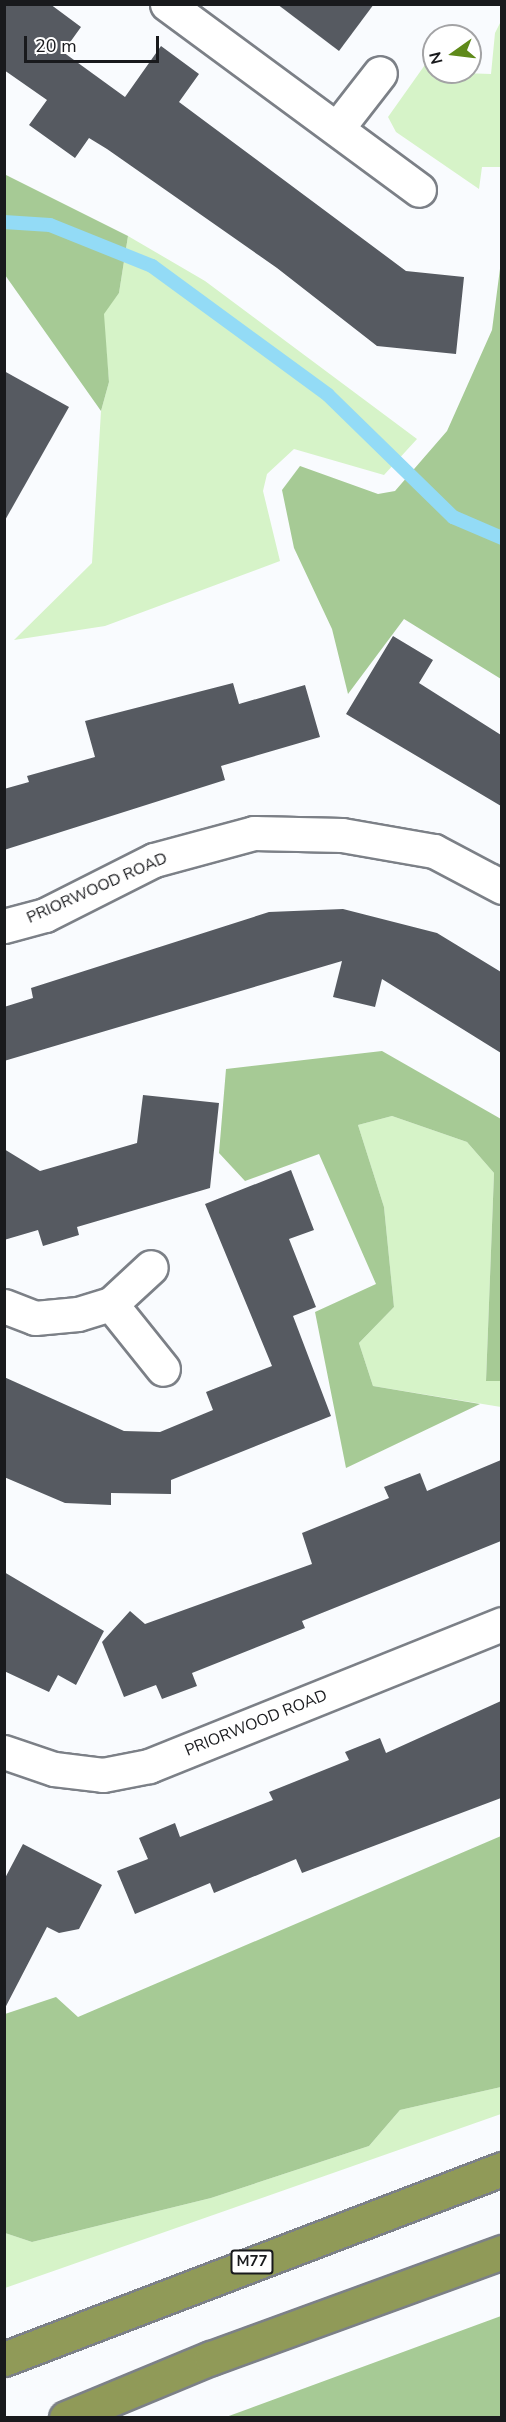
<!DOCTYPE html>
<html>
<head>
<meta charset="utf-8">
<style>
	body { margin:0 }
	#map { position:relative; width:506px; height:2422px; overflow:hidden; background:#f9fbfe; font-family:"Nunito Sans",sans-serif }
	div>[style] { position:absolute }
	.green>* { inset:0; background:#d6f3c8 }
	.forest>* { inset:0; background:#a6ca95 }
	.stream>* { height:14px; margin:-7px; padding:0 7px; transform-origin:7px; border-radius:7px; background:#93dbf6 }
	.building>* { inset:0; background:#565a61 }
	.roads { filter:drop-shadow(2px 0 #7c8087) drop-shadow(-2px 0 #7c8087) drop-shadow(0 2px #7c8087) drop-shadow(0 -2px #7c8087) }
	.street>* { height:33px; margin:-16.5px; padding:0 16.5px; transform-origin:16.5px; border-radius:16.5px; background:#fff }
	.highway>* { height:33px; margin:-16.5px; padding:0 16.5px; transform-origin:16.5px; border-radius:16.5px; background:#909a58 }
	span { translate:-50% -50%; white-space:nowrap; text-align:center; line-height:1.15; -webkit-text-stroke:6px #fff; paint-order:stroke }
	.shield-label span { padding:2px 4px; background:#fff; border:2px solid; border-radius:4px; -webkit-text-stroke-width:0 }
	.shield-label { font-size:15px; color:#191a1d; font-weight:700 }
	.street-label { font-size:16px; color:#191a1d }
	.frame { position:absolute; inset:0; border:6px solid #191a1d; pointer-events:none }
	.north { position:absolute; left:422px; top:24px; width:60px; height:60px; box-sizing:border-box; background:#fff; border:2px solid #a3a3a5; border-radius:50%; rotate:256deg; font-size:16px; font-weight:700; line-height:24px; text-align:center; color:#191a1d }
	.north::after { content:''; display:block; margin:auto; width:21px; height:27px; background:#5f8a1a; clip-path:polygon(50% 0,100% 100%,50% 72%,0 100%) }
	.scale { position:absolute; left:24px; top:36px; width:135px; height:27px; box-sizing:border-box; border:3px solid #191a1d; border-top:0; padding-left:8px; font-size:18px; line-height:21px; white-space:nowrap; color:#191a1d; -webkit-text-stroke:4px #fff; paint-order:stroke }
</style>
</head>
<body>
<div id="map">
	<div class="green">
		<i style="clip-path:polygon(501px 21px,501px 167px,482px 167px,479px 189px,396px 132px,388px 117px,427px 62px,434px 72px,491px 74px,495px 33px)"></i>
		<i style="clip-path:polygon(128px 236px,205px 281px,417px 439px,384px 475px,294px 449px,267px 474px,263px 491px,280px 561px,105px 626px,14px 640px,92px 563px,101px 411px,109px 382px,103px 314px,119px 293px)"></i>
		<i style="clip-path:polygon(392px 1116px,467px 1142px,494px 1173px,486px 1381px,501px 1381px,501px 1407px,373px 1386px,359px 1343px,394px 1307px,384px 1207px,358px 1125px)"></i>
		<i style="clip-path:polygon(501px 2087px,501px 2114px,5px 2288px,5px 2233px,32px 2242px,211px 2198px,369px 2146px,400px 2110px)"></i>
	</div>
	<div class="forest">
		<i style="clip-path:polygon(4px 174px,128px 236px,119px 293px,104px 314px,109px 382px,101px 411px,5px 275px)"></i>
		<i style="clip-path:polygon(501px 261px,501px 679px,404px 619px,348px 694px,332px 629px,294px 548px,282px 490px,300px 466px,378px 494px,395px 491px,447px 431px,492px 330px)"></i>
		<i style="clip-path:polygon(382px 1051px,501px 1119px,501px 1381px,486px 1381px,494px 1173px,467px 1142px,392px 1116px,358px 1125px,384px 1207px,394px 1307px,359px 1343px,373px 1386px,480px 1404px,346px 1468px,315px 1312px,376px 1284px,319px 1154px,245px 1181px,219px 1153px,226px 1069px)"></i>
		<i style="clip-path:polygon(501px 1836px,501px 2087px,400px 2110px,369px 2146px,211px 2198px,32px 2242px,5px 2233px,5px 2014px,56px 1997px,78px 2017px)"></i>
		<i style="clip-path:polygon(501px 2316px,501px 2417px,226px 2417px,248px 2409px)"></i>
	</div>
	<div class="stream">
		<i style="left:4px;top:222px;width:46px;rotate:3.7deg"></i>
		<i style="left:50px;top:225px;width:110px;rotate:21.9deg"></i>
		<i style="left:152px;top:266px;width:218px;rotate:36.2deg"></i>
		<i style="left:328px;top:395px;width:175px;rotate:44.3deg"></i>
		<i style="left:453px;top:517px;width:53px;rotate:23.2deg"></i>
	</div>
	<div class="building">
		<i style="clip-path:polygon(4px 4px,50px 4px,81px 27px,63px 52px,125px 97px,161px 46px,199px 74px,179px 102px,406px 271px,464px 277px,456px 354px,377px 346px,277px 268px,107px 149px,89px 138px,75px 158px,29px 125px,47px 100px,4px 70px)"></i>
		<i style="clip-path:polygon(277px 4px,374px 4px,339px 51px)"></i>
		<i style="clip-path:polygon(4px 371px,69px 407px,4px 522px)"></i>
		<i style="clip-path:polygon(393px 636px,433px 660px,419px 683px,501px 735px,501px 806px,346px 714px)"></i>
		<i style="clip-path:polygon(233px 683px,239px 704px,305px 685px,320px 737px,221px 766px,225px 780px,4px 850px,4px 789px,29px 782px,27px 776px,95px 757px,85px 721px)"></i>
		<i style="clip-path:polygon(343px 909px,437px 933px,501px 972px,501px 1053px,382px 979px,375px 1007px,333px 997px,342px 961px,4px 1061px,4px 1007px,33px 998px,31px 988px,269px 912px)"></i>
		<i style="clip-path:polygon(143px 1095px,219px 1103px,210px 1188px,77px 1227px,79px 1235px,43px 1246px,38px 1230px,4px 1240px,4px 1149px,40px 1171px,137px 1143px)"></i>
		<i style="clip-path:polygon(291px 1170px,314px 1230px,289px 1239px,316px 1307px,293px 1316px,331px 1416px,171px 1480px,171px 1494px,111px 1493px,111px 1505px,65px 1503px,4px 1477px,4px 1377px,124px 1431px,160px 1432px,213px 1410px,206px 1392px,272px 1366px,205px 1204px)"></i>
		<i style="clip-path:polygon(501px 1460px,501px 1541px,302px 1621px,305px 1628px,192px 1673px,197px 1686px,162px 1699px,156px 1685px,124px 1697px,102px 1642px,130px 1611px,145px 1624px,312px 1564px,302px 1533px,389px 1498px,384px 1487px,420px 1473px,427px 1491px)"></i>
		<i style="clip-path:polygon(4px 1572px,104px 1631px,76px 1685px,58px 1675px,49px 1692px,4px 1671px)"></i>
		<i style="clip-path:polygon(501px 1701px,501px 1798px,302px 1873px,296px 1859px,214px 1893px,210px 1883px,135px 1914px,117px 1871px,148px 1859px,139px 1838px,175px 1823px,180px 1837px,273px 1800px,269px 1792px,349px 1760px,345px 1752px,380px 1738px,386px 1753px)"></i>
		<i style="clip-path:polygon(23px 1844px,102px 1885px,79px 1929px,59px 1933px,47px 1927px,4px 2010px,4px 1880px)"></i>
	</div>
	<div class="roads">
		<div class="street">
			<i style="left:167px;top:4px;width:313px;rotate:36.4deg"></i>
			<i style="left:338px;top:127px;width:68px;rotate:-52.1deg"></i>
			<i style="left:4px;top:926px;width:42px;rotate:-15deg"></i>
			<i style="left:45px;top:915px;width:122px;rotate:-26.8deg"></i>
			<i style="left:154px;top:860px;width:104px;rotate:-15.1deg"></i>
			<i style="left:254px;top:833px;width:88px;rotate:1.3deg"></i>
			<i style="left:342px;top:835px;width:93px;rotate:9.9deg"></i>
			<i style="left:434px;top:851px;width:77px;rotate:27.9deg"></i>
			<i style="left:111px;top:1304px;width:83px;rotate:51.3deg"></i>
			<i style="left:4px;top:1306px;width:33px;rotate:21deg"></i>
			<i style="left:35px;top:1318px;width:43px;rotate:-5.3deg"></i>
			<i style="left:78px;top:1314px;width:34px;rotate:-17deg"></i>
			<i style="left:111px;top:1304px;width:54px;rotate:-42.8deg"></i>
			<i style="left:4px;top:1752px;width:53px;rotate:18.8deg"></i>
			<i style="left:54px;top:1769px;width:49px;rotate:7deg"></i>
			<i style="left:103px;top:1775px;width:47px;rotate:-11.1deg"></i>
			<i style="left:149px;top:1766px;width:380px;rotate:-21.9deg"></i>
		</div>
		<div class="highway">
			<i style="left:4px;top:2359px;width:533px;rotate:-20.88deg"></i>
			<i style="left:66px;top:2418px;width:157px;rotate:-22.5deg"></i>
			<i style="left:211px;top:2358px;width:310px;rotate:-20deg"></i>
		</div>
	</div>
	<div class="shield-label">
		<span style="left:252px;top:2262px">M77</span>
	</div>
	<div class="street-label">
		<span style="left:97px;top:888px;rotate:-24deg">PRIORWOOD ROAD</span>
		<span style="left:256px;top:1723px;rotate:-22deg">PRIORWOOD ROAD</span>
	</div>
	<div class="frame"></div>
	<div class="north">N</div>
	<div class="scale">20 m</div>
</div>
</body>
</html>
